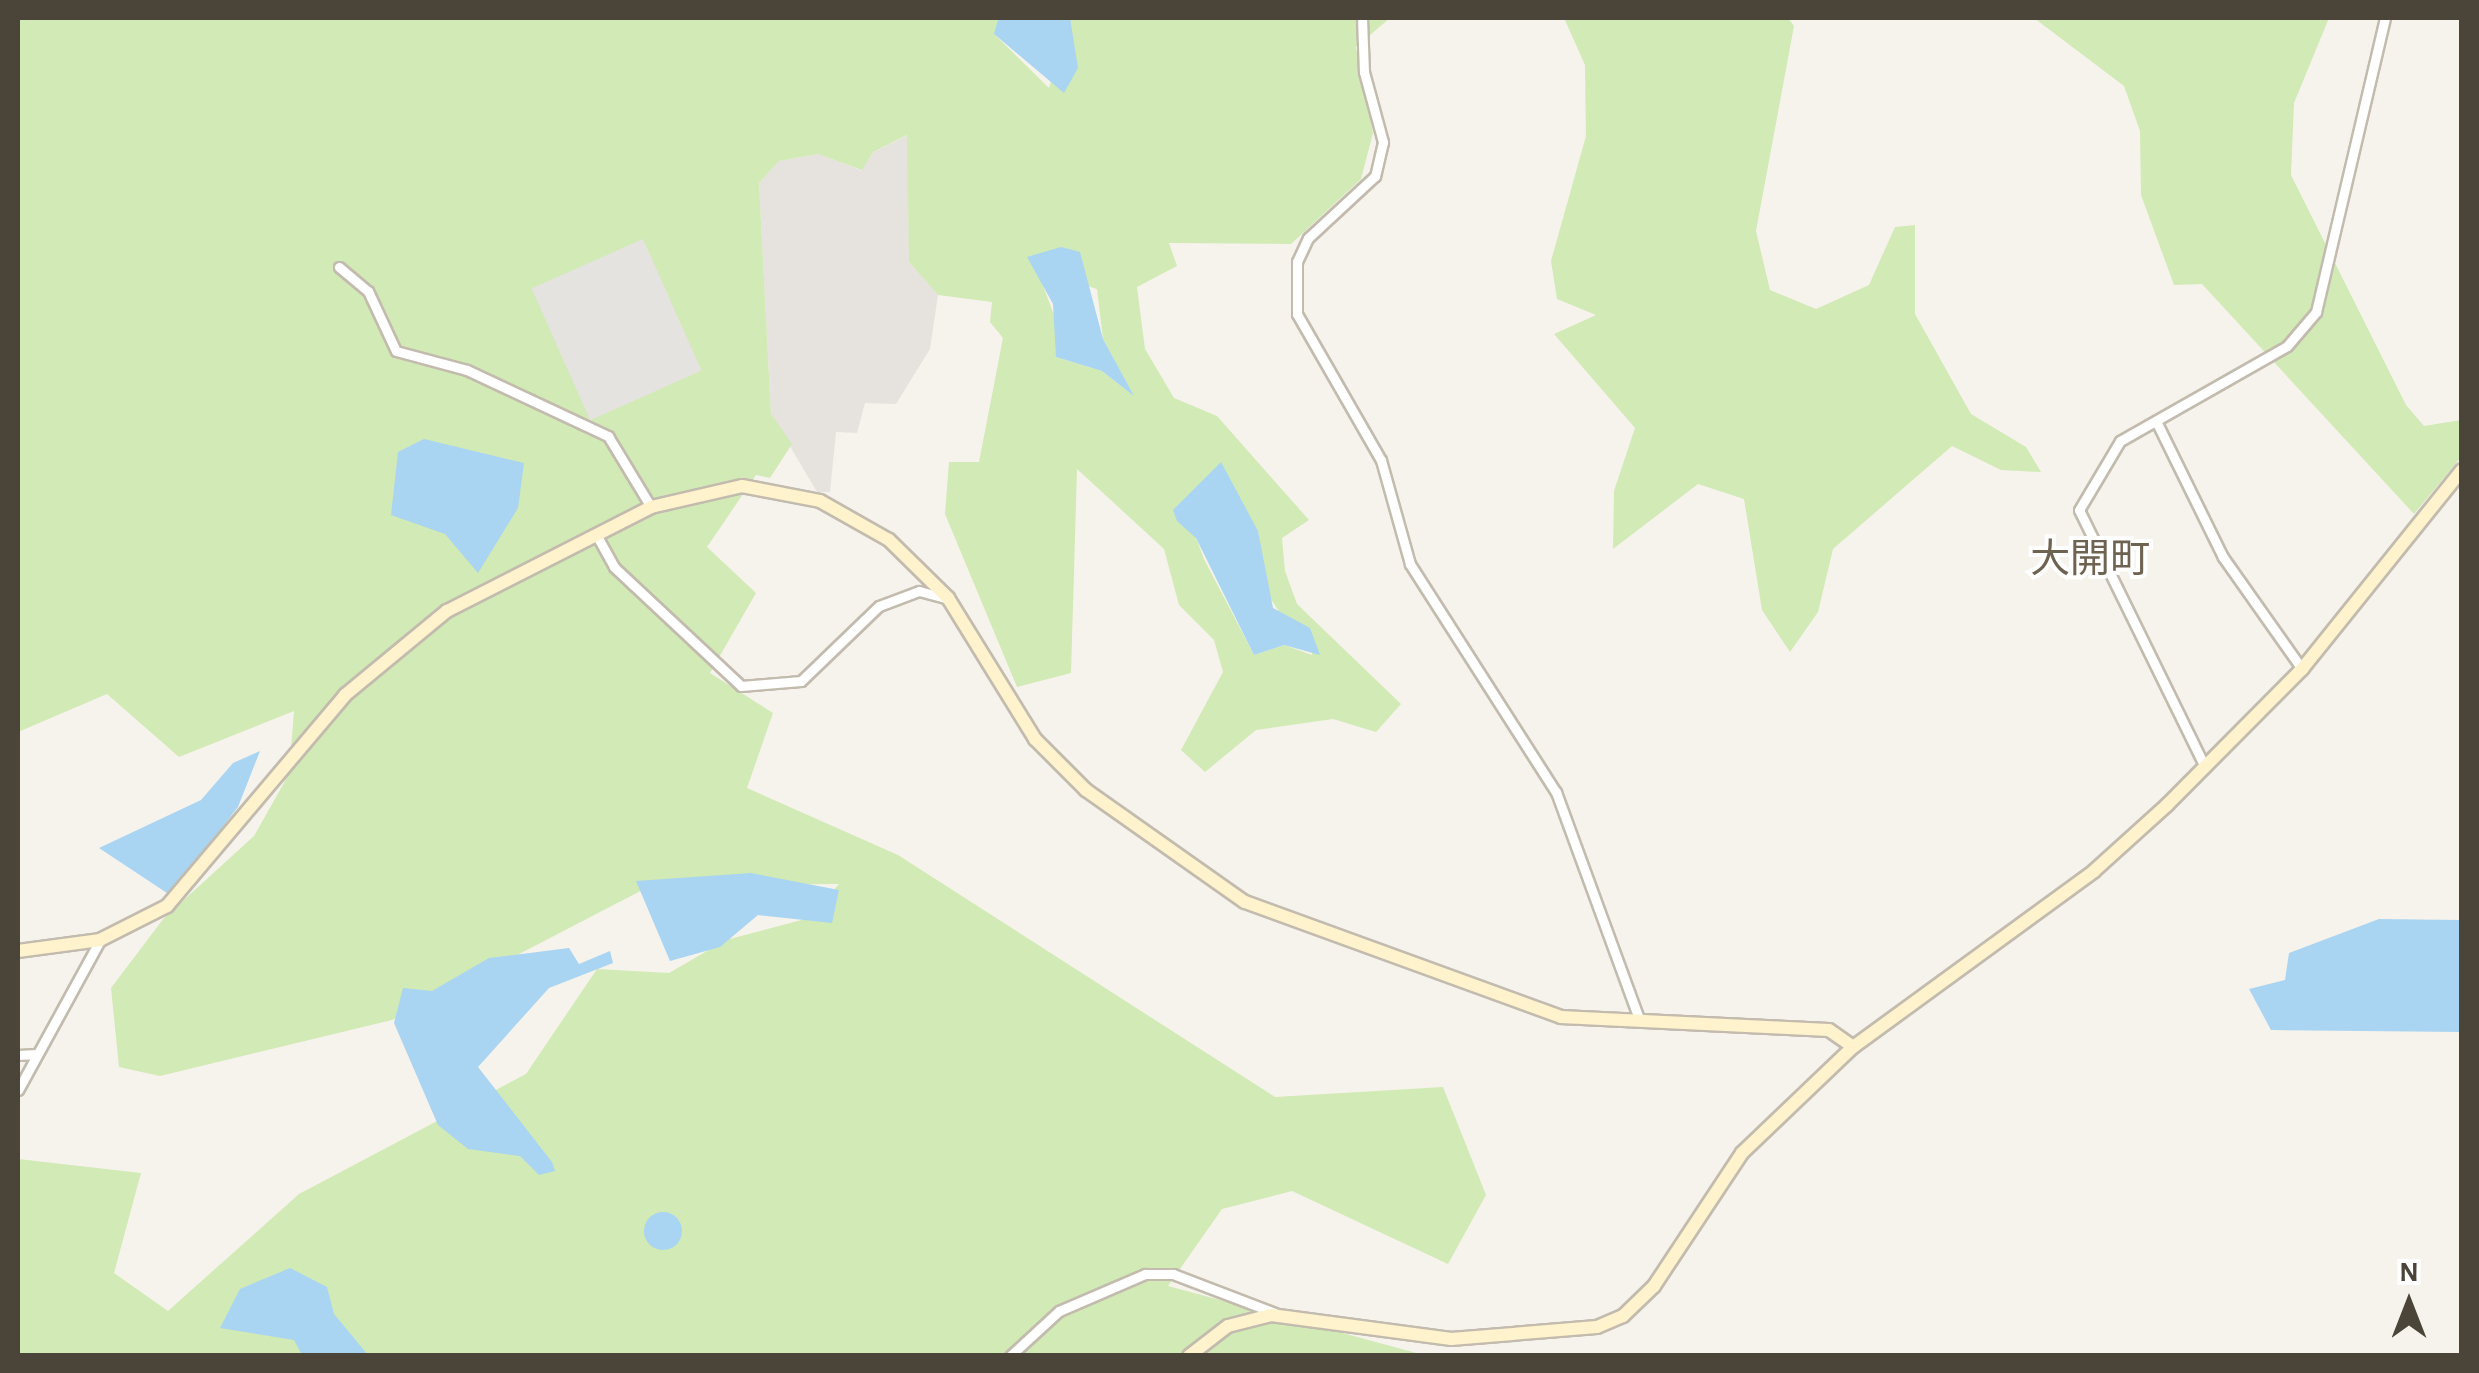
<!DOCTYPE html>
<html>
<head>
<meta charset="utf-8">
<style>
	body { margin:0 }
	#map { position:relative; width:2479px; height:1373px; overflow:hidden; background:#f6f3ec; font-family:"Alegreya Sans","Noto Sans JP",sans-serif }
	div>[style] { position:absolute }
	.industrial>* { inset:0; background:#e6e2dd }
	.green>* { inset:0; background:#d2eab5 }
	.parking>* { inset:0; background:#e5e3e0; transform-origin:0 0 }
	.water>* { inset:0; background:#a9d4f2 }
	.round { border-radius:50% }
	.roads { filter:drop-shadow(2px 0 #c2bbae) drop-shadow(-2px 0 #c2bbae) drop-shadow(0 2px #c2bbae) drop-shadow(0 -2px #c2bbae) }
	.street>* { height:9px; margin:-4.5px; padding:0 4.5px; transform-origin:4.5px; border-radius:4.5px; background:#fff }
	.secondary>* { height:12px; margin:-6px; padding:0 6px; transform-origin:6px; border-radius:6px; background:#fff3cd }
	span { translate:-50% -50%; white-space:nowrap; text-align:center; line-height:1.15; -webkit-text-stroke:8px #fff; paint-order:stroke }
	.quarter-label { font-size:40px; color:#6e6250 }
	.frame { position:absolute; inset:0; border:20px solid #4b4439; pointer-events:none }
	.north { position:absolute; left:2359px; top:1253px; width:100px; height:100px; -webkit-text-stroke:8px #fff; paint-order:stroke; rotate:0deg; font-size:28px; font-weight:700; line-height:40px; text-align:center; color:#4b4439 }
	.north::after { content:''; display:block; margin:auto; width:35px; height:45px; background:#4b4439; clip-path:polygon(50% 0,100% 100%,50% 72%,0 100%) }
</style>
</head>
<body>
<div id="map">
	<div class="industrial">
		<i style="clip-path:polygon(908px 135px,909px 262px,938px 295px,930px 349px,896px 404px,865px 403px,857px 433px,836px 432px,830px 492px,817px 492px,771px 414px,759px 183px,779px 161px,818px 154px,861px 170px,873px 152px)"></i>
	</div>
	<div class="green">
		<i style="clip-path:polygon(evenodd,18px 18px,1026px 18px,994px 34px,1049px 88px,1070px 18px,1390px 18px,1356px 47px,1373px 133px,1361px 179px,1291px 244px,1169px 243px,1177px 266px,1137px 287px,1145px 349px,1174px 398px,1217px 416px,1309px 520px,1282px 538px,1285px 571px,1297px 604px,1401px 704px,1376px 732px,1333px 719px,1256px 730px,1205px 772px,1181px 750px,1223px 672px,1214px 640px,1179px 605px,1164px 549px,1077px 469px,1071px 673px,1017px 687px,945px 514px,949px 462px,979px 462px,1003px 338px,990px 322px,992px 302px,938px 295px,909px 262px,907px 135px,873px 152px,862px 170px,818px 154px,779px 161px,759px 183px,771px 414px,792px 444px,770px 478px,756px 475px,707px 547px,756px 593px,710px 673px,773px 713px,747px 788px,898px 855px,1275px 1097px,1443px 1087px,1486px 1195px,1448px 1264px,1292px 1191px,1222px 1209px,1168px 1286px,1424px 1355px,18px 1355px,18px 1159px,141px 1173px,114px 1273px,168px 1311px,299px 1194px,526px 1074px,597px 969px,669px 973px,726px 940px,809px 918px,839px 884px,652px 885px,392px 1020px,160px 1076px,119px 1067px,111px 988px,164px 918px,254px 836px,289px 774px,294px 711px,179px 757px,107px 694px,18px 732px,18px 18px,1037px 270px,1097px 289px,1103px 339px,1133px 395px,1102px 371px,1056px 357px,1059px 328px,1037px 270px,18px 18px,1246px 513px,1258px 531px,1264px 588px,1283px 618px,1310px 628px,1312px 655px,1284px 645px,1254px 655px,1204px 559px,1196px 538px,1246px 513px)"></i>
		<i style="clip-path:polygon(1564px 18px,1788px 18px,1794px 26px,1756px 231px,1770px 290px,1816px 309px,1869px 285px,1895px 227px,1915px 225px,1915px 314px,1971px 414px,2026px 447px,2041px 472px,2001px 470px,1952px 446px,1833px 549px,1818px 612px,1790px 652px,1762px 610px,1744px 499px,1698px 484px,1613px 549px,1614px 491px,1635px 428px,1554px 334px,1596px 315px,1557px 299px,1551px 261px,1586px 136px,1585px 65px)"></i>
		<i style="clip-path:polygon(2034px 18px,2329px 18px,2294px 103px,2291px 175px,2406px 405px,2424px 426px,2461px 420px,2461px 457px,2414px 514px,2202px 284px,2174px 285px,2141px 195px,2140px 131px,2124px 86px)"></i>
	</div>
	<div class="parking">
		<i style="left:643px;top:239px;width:144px;height:122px;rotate:66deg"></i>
	</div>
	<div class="water">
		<i style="clip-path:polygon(1070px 18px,1078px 68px,1064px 93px,994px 34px,998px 20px)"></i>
		<i style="clip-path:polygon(1061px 247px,1080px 252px,1103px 339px,1134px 396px,1102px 371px,1056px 357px,1053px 304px,1027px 257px)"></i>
		<i style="clip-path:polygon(424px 439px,524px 463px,518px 508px,478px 573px,445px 534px,391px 515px,398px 452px)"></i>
		<i style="clip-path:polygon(1221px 462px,1258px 531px,1273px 608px,1310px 628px,1320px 655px,1284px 645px,1254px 655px,1196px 538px,1177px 521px,1173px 510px)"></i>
		<i style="clip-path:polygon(260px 751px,238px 807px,170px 895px,99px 848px,201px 800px,233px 763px)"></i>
		<i style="clip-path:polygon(751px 873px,839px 890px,832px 923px,758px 915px,720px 947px,670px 961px,636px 881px)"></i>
		<i style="clip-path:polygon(2379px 919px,2460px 920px,2461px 1032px,2271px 1030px,2249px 989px,2285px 980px,2289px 953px)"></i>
		<i style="clip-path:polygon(569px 948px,579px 964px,610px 951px,613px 963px,549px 988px,478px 1067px,552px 1162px,555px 1171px,539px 1175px,520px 1156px,468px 1149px,438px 1125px,394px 1023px,403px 988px,432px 991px,489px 958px)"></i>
		<i class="round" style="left:644px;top:1212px;width:38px;height:38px"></i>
		<i style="clip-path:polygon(290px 1268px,327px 1287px,334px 1314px,368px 1355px,302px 1355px,294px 1340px,220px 1328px,240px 1289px)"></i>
	</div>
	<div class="roads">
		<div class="street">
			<i style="left:1362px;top:18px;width:54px;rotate:87.9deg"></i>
			<i style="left:1364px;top:72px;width:73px;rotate:74.8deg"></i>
			<i style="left:1383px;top:142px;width:35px;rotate:103deg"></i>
			<i style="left:1375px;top:176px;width:91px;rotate:137.2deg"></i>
			<i style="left:1308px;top:238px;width:26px;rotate:115deg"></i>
			<i style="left:1297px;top:262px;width:52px;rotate:90deg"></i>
			<i style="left:1297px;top:314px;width:168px;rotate:60.1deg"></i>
			<i style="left:1381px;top:460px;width:108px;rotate:74.4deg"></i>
			<i style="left:1410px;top:564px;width:271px;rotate:57.4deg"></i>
			<i style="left:1556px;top:792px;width:244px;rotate:69.9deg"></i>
			<i style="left:339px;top:267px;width:38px;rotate:40deg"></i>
			<i style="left:368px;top:291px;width:66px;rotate:65deg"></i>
			<i style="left:396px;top:351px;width:73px;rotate:15deg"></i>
			<i style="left:467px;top:370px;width:156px;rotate:25.1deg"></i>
			<i style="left:608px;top:436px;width:83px;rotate:58.8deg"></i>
			<i style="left:2156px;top:421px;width:152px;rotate:63.8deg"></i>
			<i style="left:2223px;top:557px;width:137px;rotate:54.8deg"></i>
			<i style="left:597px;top:536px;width:35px;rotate:61deg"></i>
			<i style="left:614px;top:567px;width:174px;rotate:43.1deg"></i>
			<i style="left:741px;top:686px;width:60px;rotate:-4.8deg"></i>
			<i style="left:801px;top:681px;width:108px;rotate:-43.9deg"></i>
			<i style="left:879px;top:606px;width:43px;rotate:-20.6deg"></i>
			<i style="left:919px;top:591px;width:27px;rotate:15deg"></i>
			<i style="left:2205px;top:767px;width:286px;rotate:-116.1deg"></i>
			<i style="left:2079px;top:510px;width:80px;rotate:-59.3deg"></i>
			<i style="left:2120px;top:441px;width:192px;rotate:-29.6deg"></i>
			<i style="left:2287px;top:346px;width:45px;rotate:-49.5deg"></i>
			<i style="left:2316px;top:312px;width:302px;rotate:-76.8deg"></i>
			<i style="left:18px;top:1055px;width:19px;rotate:-3deg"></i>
			<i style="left:18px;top:1090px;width:171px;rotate:-61.3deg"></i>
			<i style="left:1010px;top:1356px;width:67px;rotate:-42.6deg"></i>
			<i style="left:1059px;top:1311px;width:94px;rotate:-23.3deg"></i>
			<i style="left:1145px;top:1274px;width:28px"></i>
			<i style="left:1173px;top:1274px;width:109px;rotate:20.9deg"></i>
		</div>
		<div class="secondary">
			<i style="left:18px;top:951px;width:83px;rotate:-7.6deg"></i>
			<i style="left:100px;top:940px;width:75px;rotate:-26.9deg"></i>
			<i style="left:167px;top:906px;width:276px;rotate:-49.8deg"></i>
			<i style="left:345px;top:695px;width:132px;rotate:-39.5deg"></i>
			<i style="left:447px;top:611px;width:229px;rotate:-27deg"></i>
			<i style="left:651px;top:507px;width:93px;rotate:-13deg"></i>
			<i style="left:742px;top:486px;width:79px;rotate:10.9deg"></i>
			<i style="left:820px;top:501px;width:79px;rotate:29.5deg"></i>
			<i style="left:889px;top:540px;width:83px;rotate:44.5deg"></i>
			<i style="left:948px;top:598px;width:166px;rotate:58.3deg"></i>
			<i style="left:1035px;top:739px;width:72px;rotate:45deg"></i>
			<i style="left:1086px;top:790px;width:194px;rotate:35.2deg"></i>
			<i style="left:1245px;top:902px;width:336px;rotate:20deg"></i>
			<i style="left:1561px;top:1017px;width:268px;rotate:2.8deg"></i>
			<i style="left:1829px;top:1030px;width:29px;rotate:35deg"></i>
			<i style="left:1189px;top:1356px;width:49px;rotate:-37.6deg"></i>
			<i style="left:1228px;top:1326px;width:44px;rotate:-14.3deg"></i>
			<i style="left:1271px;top:1315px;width:182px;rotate:7.6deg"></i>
			<i style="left:1451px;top:1339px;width:146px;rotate:-4.7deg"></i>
			<i style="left:1597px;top:1327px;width:28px;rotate:-23deg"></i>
			<i style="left:1623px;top:1316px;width:43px;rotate:-44.1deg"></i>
			<i style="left:1654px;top:1286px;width:159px;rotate:-56.5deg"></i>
			<i style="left:1742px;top:1153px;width:153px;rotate:-43.7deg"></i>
			<i style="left:1853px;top:1047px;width:298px;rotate:-36.1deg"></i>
			<i style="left:2094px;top:871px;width:98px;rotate:-42.1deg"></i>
			<i style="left:2167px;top:805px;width:192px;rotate:-45.2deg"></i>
			<i style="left:2302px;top:669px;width:255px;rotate:-51.2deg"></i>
		</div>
	</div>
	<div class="quarter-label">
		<span style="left:2090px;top:560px">大開町</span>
	</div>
	<div class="frame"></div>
	<div class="north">N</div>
</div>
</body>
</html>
